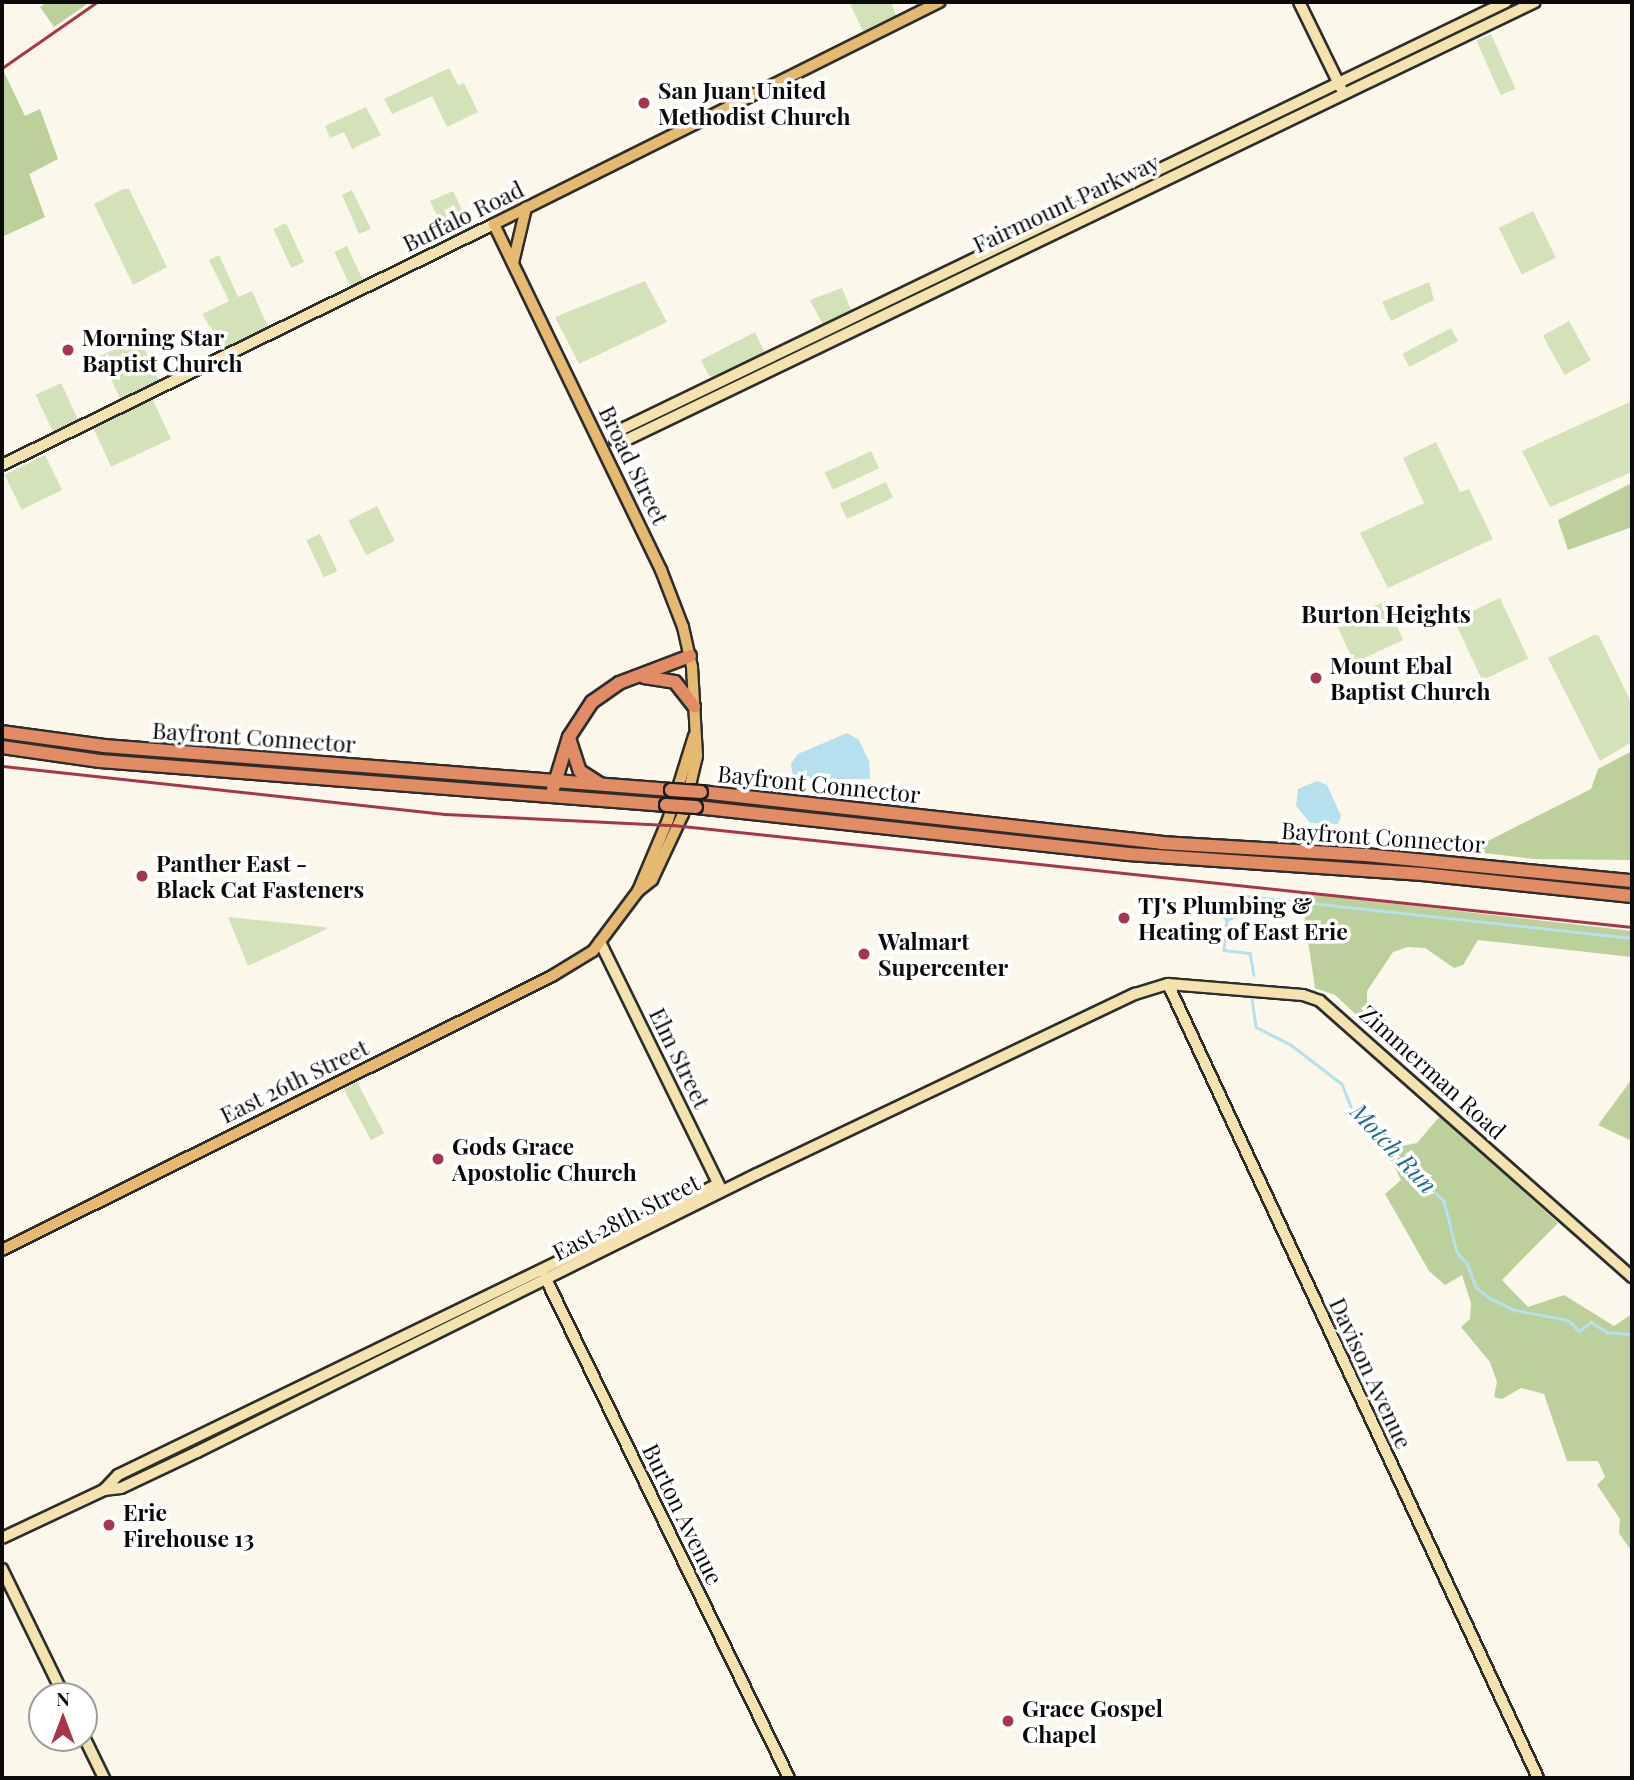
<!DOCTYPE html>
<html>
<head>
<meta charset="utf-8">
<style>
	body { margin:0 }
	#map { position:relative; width:1634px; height:1780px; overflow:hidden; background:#fcf7eb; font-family:"Playfair Display",serif }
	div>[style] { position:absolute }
	.green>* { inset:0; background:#d4e2ba; transform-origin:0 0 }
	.forest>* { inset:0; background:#bbd09b }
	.water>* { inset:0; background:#b6e0ed }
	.stream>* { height:2.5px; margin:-1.25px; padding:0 1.25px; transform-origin:1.25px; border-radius:1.25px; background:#b6e0ed }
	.roads { filter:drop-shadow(2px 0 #2d2d2d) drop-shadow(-2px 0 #2d2d2d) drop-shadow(0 2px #2d2d2d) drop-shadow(0 -2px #2d2d2d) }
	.secondary>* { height:10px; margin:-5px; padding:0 5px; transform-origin:5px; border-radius:5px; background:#f4e3ae }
	.primary>* { height:10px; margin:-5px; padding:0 5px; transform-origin:5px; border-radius:5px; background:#e6b971 }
	.highway>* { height:12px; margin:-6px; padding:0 6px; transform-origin:6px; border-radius:6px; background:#e18c65 }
	.rail>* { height:2.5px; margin:-1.25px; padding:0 1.25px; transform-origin:1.25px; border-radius:1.25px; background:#a8364b }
	.bridges { filter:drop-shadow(2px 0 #1c1c1c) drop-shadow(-2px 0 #1c1c1c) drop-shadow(0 2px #1c1c1c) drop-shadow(0 -2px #1c1c1c) }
	.highway-bridge>* { height:12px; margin:-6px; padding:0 6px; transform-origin:6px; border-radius:6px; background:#e18c65 }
	.dots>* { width:19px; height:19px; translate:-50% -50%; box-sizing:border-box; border:4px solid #fff; border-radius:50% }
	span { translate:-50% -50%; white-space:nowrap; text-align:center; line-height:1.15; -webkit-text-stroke:7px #fff; paint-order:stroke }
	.poi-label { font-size:23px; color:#0b0b0b; font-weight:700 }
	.left { translate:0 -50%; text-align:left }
	.street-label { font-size:23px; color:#0b0b0b }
	.neighbourhood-label { font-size:24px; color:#0b0b0b; font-weight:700 }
	.water-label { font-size:24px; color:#256d8b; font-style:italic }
	.frame { position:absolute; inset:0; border:4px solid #0b0b0b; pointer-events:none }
	.north { position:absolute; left:28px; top:1682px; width:70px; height:70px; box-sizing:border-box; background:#fff; border:2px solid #9d9d9d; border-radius:50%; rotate:0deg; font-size:19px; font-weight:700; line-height:28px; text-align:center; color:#0b0b0b }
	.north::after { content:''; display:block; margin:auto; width:24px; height:32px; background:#a8364b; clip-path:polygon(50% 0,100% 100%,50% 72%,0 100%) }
</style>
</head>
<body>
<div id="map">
	<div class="green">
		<i style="clip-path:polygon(849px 2px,891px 2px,896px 15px,863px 31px)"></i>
		<i style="left:1491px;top:34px;width:60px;height:16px;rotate:66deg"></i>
		<i style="clip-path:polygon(449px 68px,458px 85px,464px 83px,478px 112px,447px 127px,432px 96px,392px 114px,384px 99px)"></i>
		<i style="clip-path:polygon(366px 107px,381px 135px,352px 149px,344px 132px,330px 138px,325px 126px)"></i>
		<i style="clip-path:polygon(123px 189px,129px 189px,167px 267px,133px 285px,94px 204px)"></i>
		<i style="clip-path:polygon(352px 190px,371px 229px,359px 234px,342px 195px)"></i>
		<i style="clip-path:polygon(453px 191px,471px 229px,453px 238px,447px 236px,430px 201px)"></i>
		<i style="left:1533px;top:211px;width:52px;height:38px;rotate:64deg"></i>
		<i style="left:286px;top:223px;width:43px;height:14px;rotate:65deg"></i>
		<i style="left:347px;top:246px;width:40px;height:14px;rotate:65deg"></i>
		<i style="clip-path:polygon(219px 255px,238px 297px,252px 291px,269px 329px,224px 349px,202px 314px,229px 301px,209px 260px)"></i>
		<i style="clip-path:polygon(645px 281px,667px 322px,579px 364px,555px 317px)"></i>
		<i style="clip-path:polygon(1429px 282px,1434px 300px,1391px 321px,1382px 302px)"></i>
		<i style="clip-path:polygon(842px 288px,852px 312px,823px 325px,810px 300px)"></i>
		<i style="left:1569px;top:321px;width:45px;height:30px;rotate:61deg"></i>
		<i style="left:1451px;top:328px;width:15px;height:55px;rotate:62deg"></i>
		<i style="clip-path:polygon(755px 332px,766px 355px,716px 378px,709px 376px,701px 360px)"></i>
		<i style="left:140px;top:338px;width:48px;height:43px;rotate:66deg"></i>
		<i style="left:61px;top:383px;width:43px;height:28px;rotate:65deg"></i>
		<i style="left:152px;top:398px;width:45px;height:66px;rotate:65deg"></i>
		<i style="clip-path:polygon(1632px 401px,1632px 472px,1550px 507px,1522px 451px)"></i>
		<i style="clip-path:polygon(1436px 442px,1460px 492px,1469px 489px,1493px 539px,1388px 588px,1360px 533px,1424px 503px,1403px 458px)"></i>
		<i style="left:871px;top:451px;width:19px;height:51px;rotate:65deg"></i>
		<i style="left:45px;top:455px;width:39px;height:45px;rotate:64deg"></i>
		<i style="left:886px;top:482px;width:17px;height:51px;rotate:65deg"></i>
		<i style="left:377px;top:506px;width:39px;height:32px;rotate:63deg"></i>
		<i style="left:320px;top:534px;width:41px;height:15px;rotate:65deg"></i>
		<i style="left:1500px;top:598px;width:67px;height:51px;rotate:65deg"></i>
		<i style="left:1385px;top:601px;width:43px;height:54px;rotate:65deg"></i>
		<i style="clip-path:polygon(1594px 635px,1599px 636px,1632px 704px,1632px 742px,1600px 761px,1548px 658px)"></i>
		<i style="clip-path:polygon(228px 917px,325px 927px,327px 929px,248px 966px)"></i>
		<i style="left:357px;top:1082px;width:58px;height:15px;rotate:62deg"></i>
	</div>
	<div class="forest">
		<i style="clip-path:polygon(47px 2px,90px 2px,54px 27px,40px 7px)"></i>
		<i style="clip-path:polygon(4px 72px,25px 116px,40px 109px,58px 159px,29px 174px,45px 217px,2px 237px)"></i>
		<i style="clip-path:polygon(1632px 483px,1632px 527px,1568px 550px,1558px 520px)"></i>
		<i style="clip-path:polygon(1632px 751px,1632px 860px,1534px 859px,1468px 851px,1591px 789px,1598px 769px)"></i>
		<i style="clip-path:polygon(1301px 893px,1632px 931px,1632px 957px,1478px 940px,1463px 965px,1454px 968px,1425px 948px,1408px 947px,1393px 952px,1367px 991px,1367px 1001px,1389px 1023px,1378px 1035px,1335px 995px,1315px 988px)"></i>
		<i style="clip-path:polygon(1632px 1079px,1632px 1141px,1598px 1125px)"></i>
		<i style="clip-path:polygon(1440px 1116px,1558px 1223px,1502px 1280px,1528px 1307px,1564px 1295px,1614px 1326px,1632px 1314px,1632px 1552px,1619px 1533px,1620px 1519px,1597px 1485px,1605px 1477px,1598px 1461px,1567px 1461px,1544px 1394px,1521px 1388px,1502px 1399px,1494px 1397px,1497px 1382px,1490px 1362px,1461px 1327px,1470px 1319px,1471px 1303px,1462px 1275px,1445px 1285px,1429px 1271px,1385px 1194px,1401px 1180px,1385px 1149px,1417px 1143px)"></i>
	</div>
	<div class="water">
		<i style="clip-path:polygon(847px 733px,859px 740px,869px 761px,870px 779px,793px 779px,791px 764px,798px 754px)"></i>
		<i style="clip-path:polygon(1317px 781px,1327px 785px,1341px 816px,1338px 824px,1310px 823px,1296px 806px,1298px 789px)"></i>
	</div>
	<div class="stream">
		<i style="left:1199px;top:892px;width:40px;rotate:45deg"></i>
		<i style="left:1227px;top:920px;width:10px;rotate:-24deg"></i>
		<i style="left:1236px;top:916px;width:14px;rotate:-86deg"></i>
		<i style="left:1237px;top:902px;width:11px;rotate:-34deg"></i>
		<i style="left:1246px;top:896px;width:388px;rotate:6.2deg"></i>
		<i style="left:1227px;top:920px;width:30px;rotate:96deg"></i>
		<i style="left:1224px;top:950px;width:26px;rotate:7deg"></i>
		<i style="left:1250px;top:953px;width:22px;rotate:80deg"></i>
		<i style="left:1252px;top:998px;width:29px;rotate:82deg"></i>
		<i style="left:1256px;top:1027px;width:38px;rotate:27deg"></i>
		<i style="left:1290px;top:1044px;width:66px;rotate:37.6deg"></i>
		<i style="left:1342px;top:1084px;width:29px;rotate:68deg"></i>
		<i style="left:1353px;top:1111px;width:128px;rotate:44.7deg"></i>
		<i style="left:1444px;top:1201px;width:53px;rotate:75.7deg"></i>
		<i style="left:1457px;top:1252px;width:15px;rotate:48deg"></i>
		<i style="left:1467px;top:1263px;width:26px;rotate:69deg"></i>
		<i style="left:1476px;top:1287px;width:16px;rotate:40deg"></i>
		<i style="left:1488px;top:1297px;width:30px;rotate:26deg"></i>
		<i style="left:1515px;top:1310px;width:54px;rotate:10.7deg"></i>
		<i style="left:1568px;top:1320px;width:16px;rotate:45deg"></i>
		<i style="left:1579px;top:1331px;width:15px;rotate:-37deg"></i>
		<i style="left:1591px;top:1322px;width:19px;rotate:32deg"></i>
		<i style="left:1607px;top:1332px;width:25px;rotate:5deg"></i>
	</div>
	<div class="roads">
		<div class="secondary">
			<i style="left:1299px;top:2px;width:96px;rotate:64deg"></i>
			<i style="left:1506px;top:2px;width:977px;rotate:154.22deg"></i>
			<i style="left:626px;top:427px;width:10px;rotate:151deg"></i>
			<i style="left:617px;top:432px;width:8px;rotate:104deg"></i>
			<i style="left:615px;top:440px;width:7px;rotate:16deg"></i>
			<i style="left:622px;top:442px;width:1013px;rotate:-25.73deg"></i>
			<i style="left:2px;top:465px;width:548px;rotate:-26.1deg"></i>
			<i style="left:600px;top:942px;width:275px;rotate:63.9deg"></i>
			<i style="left:1168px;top:984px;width:876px;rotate:65.01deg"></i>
			<i style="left:545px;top:1277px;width:557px;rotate:64.03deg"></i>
			<i style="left:104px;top:1490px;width:17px;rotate:-7deg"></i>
			<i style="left:121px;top:1488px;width:84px;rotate:-25.3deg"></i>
			<i style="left:197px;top:1452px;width:625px;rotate:-26.4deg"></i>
			<i style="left:757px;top:1174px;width:419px;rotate:-25.5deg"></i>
			<i style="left:1135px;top:994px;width:34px;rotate:-17deg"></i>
			<i style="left:1168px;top:984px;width:135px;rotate:4.7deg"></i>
			<i style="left:1303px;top:995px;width:18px;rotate:19deg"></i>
			<i style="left:1320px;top:1001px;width:417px;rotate:41.5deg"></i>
			<i style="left:2px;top:1538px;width:113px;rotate:-25.2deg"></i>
			<i style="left:104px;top:1490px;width:21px;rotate:-47deg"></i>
			<i style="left:118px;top:1475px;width:667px;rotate:-25.87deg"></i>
			<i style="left:2px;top:1569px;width:141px;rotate:64deg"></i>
			<i style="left:84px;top:1737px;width:46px;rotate:64deg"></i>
		</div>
		<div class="primary">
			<i style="left:513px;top:263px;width:57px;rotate:-76.7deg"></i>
			<i style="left:638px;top:891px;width:77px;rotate:-67.1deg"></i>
			<i style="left:668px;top:820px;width:88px;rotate:-72.8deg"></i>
			<i style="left:2px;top:1250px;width:614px;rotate:-26.48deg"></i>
			<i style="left:552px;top:976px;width:48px;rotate:-31.4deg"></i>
			<i style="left:593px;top:951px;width:75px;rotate:-53.1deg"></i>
			<i style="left:638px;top:891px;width:18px;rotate:-38deg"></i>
			<i style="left:652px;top:880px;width:73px;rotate:-64.8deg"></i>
			<i style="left:683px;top:814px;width:60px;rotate:-76.4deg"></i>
			<i style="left:697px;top:756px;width:89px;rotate:-93.2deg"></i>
			<i style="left:692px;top:667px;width:41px;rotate:-102.7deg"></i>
			<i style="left:683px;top:627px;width:61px;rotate:-111.1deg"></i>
			<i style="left:661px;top:570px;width:384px;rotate:-115.8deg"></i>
			<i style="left:494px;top:224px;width:498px;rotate:-26.5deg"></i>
		</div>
		<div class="highway">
			<i style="left:644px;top:677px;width:31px;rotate:9deg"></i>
			<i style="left:675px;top:682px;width:31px;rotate:52deg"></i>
			<i style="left:2px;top:732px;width:103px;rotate:7.8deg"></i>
			<i style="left:104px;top:746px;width:569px;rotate:4.44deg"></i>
			<i style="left:569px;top:738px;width:35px;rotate:72deg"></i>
			<i style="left:580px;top:771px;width:24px;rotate:33deg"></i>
			<i style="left:2px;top:747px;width:99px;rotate:8.1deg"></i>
			<i style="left:100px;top:761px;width:568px;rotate:4.45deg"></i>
			<i style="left:553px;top:789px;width:54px;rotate:-72.9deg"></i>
			<i style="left:569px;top:737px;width:42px;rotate:-56.7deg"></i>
			<i style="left:592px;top:702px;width:33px;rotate:-35deg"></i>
			<i style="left:619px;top:683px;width:76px;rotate:-20.8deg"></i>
			<i style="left:701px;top:792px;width:463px;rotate:6.3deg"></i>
			<i style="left:1161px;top:843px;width:204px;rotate:3.4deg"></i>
			<i style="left:1365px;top:855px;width:268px;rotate:5.6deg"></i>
			<i style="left:696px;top:807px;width:435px;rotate:6.2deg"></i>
			<i style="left:1128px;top:854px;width:295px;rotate:3.9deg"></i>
			<i style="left:1422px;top:874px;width:211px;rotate:6deg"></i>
		</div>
	</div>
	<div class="rail">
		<i style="left:2px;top:68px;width:116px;rotate:-34.8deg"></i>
		<i style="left:2px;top:766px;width:446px;rotate:6.2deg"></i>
		<i style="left:445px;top:814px;width:228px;rotate:2.8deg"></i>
		<i style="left:673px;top:825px;width:964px;rotate:6.07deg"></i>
	</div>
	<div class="bridges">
		<div class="highway-bridge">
			<i style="left:671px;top:790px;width:30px;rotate:4deg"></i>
			<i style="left:666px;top:805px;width:30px;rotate:4deg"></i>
		</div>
	</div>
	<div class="dots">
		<i style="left:644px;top:103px;background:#a8364b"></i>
		<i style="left:68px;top:350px;background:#a8364b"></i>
		<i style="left:1316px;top:678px;background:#a8364b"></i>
		<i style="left:142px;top:876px;background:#a8364b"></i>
		<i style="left:1124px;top:918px;background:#a8364b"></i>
		<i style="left:864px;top:954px;background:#a8364b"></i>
		<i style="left:438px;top:1159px;background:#a8364b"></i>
		<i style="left:109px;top:1525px;background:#a8364b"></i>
		<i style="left:1008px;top:1721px;background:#a8364b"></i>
	</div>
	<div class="poi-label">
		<span class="left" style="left:658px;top:103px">San Juan United<br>Methodist Church</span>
		<span class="left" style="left:82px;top:350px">Morning Star<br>Baptist Church</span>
		<span class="left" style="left:1330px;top:678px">Mount Ebal<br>Baptist Church</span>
		<span class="left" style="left:156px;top:876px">Panther East -<br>Black Cat Fasteners</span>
		<span class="left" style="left:1138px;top:918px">TJ's Plumbing &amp;<br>Heating of East Erie</span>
		<span class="left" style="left:878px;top:954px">Walmart<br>Supercenter</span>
		<span class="left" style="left:452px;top:1159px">Gods Grace<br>Apostolic Church</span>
		<span class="left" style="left:123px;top:1525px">Erie<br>Firehouse 13</span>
		<span class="left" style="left:1022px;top:1721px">Grace Gospel<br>Chapel</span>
	</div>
	<div class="street-label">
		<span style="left:1066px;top:203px;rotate:-25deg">Fairmount Parkway</span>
		<span style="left:463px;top:216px;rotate:-26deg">Buffalo Road</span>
		<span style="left:634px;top:465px;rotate:64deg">Broad Street</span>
		<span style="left:254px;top:737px;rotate:4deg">Bayfront Connector</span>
		<span style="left:819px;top:784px;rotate:6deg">Bayfront Connector</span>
		<span style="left:1383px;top:837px;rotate:4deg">Bayfront Connector</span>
		<span style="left:680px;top:1058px;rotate:64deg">Elm Street</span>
		<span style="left:1433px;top:1072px;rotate:42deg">Zimmerman Road</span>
		<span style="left:294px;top:1081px;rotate:-26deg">East 26th Street</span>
		<span style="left:626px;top:1217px;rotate:-27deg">East 28th Street</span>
		<span style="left:1371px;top:1373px;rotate:65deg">Davison Avenue</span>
		<span style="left:683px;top:1514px;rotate:64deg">Burton Avenue</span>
	</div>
	<div class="neighbourhood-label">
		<span style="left:1386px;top:614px">Burton Heights</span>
	</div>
	<div class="water-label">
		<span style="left:1394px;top:1148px;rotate:47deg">Motch Run</span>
	</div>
	<div class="frame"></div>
	<div class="north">N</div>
</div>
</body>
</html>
